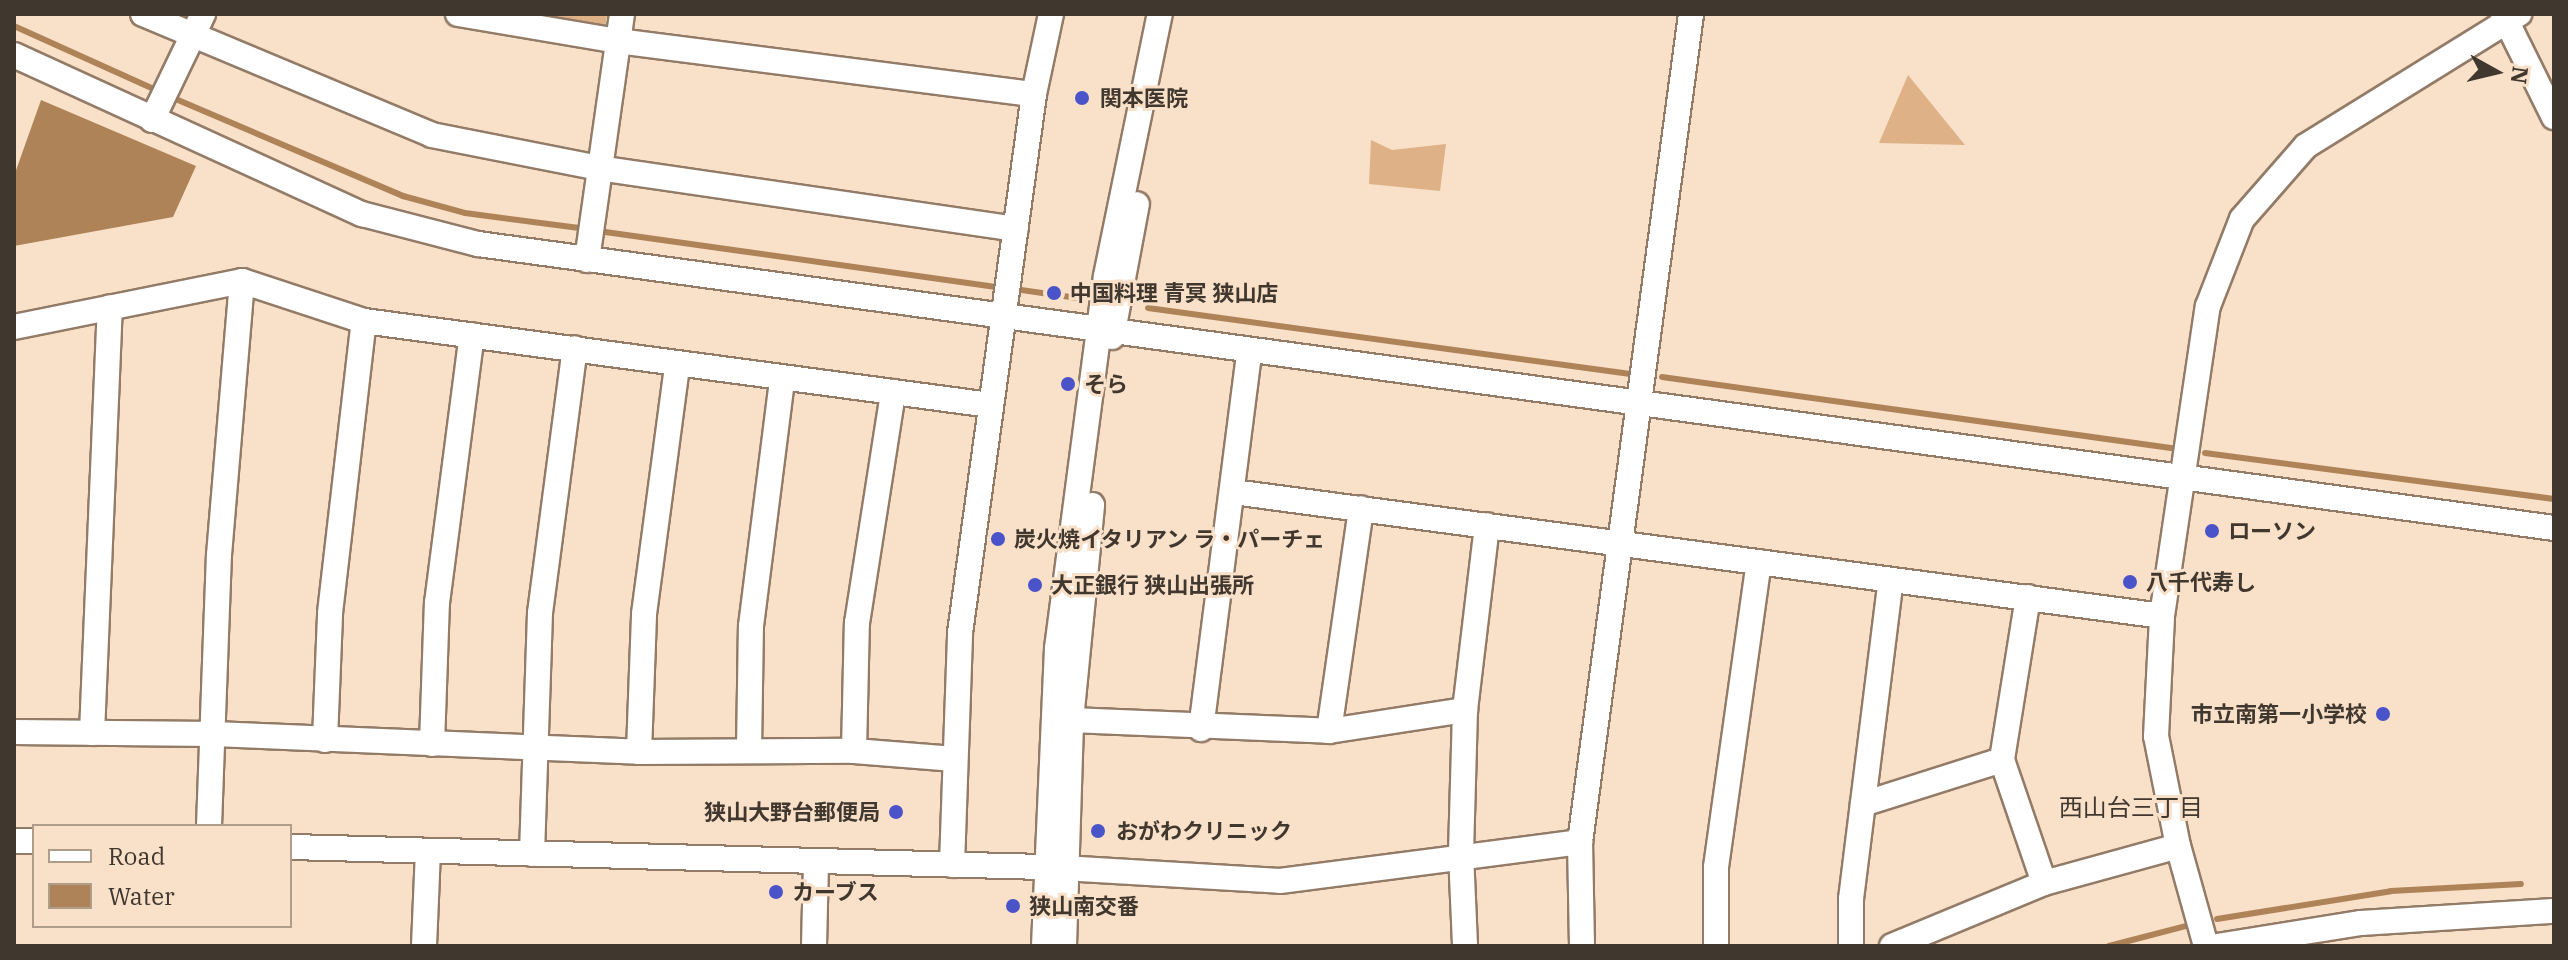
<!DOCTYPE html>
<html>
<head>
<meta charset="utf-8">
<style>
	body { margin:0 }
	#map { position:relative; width:2568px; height:960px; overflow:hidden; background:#f9e0c9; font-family:"IBM Plex Serif","Noto Sans JP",serif }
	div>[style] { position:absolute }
	.green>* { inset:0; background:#deb186 }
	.water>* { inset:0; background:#af8358 }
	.stream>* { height:6px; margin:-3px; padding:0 3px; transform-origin:3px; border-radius:3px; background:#af8358 }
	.roads { filter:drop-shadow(2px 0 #927b67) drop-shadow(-2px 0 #927b67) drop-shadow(0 2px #927b67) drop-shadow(0 -2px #927b67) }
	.minor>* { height:24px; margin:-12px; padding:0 12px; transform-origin:12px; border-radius:12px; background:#fff }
	.dots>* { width:22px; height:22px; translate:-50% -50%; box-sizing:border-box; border:4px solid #f9e0c9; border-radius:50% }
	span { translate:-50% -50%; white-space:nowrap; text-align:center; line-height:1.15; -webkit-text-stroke:6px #f9e0c9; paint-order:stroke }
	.poi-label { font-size:22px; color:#40372e; font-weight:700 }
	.left { translate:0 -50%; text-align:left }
	.right { translate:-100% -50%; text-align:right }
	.neighbourhood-label { font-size:24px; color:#40372e }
	.frame { position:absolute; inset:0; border:16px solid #40372e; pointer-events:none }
	.legend { position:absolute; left:32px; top:824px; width:260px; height:104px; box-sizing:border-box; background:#f9e0c9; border:2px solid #af9c8b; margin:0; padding:10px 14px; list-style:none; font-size:24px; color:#40372e }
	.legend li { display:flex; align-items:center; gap:16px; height:40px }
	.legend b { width:40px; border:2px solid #af9c8b }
	.north { position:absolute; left:2456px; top:32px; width:80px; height:80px; -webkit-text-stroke:6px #f9e0c9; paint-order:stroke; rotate:98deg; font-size:22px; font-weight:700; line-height:32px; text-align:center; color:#40372e }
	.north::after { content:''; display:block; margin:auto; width:28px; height:36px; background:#40372e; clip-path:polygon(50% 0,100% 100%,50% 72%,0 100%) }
</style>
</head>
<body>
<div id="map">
	<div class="green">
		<i style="clip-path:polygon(525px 14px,607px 14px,605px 29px)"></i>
		<i style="clip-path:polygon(1908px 75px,1965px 145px,1879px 143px)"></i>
		<i style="clip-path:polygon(1371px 140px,1392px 150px,1446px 144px,1440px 191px,1369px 184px)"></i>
	</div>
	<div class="water">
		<i style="clip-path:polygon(41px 100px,196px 166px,173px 217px,14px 246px,14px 176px)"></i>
	</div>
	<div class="stream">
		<i style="left:14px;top:26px;width:160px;rotate:24.3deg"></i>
		<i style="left:178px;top:100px;width:245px;rotate:23.1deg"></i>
		<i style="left:403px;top:196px;width:64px;rotate:15.3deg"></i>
		<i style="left:465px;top:213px;width:123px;rotate:7.5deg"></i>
		<i style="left:598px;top:231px;width:409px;rotate:8deg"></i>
		<i style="left:1014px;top:289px;width:64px;rotate:8.1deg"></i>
		<i style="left:1148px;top:308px;width:487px;rotate:7.8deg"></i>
		<i style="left:1662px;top:377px;width:521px;rotate:7.94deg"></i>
		<i style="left:2205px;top:453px;width:352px;rotate:7.5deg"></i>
		<i style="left:2217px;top:919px;width:176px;rotate:-9.1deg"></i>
		<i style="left:2391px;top:891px;width:130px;rotate:-3.1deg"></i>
		<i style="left:2109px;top:946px;width:80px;rotate:-14.6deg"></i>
	</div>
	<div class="roads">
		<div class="minor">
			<i style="left:143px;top:14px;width:313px;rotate:22.7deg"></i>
			<i style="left:432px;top:135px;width:170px;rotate:11.2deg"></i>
			<i style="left:599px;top:168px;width:421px;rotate:8.3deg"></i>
			<i style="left:458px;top:14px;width:162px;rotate:9.6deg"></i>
			<i style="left:618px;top:41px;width:419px;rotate:7.3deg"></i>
			<i style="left:2503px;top:14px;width:115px;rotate:63.7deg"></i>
			<i style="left:14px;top:55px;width:383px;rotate:24.6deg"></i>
			<i style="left:362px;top:214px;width:120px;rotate:14.5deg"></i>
			<i style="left:478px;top:244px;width:2095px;rotate:7.79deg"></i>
			<i style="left:152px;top:120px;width:118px;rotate:-64.3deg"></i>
			<i style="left:587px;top:260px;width:248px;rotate:-81.9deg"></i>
			<i style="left:14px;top:327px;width:233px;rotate:-11.4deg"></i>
			<i style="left:242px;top:281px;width:128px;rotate:18.2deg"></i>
			<i style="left:364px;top:321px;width:632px;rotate:7.64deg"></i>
			<i style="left:1112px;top:337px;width:135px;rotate:-79.4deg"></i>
			<i style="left:1233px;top:492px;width:937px;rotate:7.6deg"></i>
			<i style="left:2028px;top:597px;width:165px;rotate:99.1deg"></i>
			<i style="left:2002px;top:760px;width:130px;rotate:71.1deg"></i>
			<i style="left:1465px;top:710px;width:143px;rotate:91.6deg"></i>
			<i style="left:1461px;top:853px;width:93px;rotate:87.5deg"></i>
			<i style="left:1071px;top:720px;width:258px;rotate:2.4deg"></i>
			<i style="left:1329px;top:731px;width:138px;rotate:-8.8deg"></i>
			<i style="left:1465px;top:710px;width:186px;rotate:-83.2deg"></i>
			<i style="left:1201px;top:729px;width:379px;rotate:-82.7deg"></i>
			<i style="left:1329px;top:731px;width:225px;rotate:-81.8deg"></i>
			<i style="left:14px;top:732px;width:200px;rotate:0.6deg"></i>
			<i style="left:214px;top:734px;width:425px;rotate:2.4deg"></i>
			<i style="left:639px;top:752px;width:215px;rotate:-0.3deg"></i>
			<i style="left:854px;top:751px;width:101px;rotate:4.5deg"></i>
			<i style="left:92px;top:733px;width:426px;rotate:-87.6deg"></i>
			<i style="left:325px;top:740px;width:127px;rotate:-87.7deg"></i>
			<i style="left:330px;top:613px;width:294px;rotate:-83.4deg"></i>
			<i style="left:432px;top:744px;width:141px;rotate:-88deg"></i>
			<i style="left:437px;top:603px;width:270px;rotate:-82.6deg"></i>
			<i style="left:749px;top:750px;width:124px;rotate:-89.1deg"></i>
			<i style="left:751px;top:626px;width:248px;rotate:-82.8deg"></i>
			<i style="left:854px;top:751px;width:128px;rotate:-88.7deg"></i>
			<i style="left:857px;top:623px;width:234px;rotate:-81.1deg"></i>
			<i style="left:639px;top:752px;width:138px;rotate:-87.9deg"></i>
			<i style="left:644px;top:614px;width:250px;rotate:-82.4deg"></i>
			<i style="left:1863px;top:804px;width:146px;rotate:-17.6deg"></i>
			<i style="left:209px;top:826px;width:271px;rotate:-87.9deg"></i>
			<i style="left:219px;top:555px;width:275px;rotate:-85.2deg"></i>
			<i style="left:14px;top:841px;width:20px"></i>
			<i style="left:290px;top:847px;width:756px;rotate:1.52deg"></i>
			<i style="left:1046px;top:867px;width:234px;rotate:3.4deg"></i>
			<i style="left:1280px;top:881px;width:303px;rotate:-7.4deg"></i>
			<i style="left:532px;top:854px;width:241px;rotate:-88.1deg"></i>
			<i style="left:540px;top:613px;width:267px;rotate:-82.5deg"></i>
			<i style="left:952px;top:865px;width:232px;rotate:-88deg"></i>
			<i style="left:960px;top:633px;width:544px;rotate:-82.18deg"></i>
			<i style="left:1034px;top:94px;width:82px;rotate:-78deg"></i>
			<i style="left:424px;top:946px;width:95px;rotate:-87.6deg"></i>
			<i style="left:814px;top:946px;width:83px;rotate:-88.6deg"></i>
			<i style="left:1044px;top:946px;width:298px;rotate:-87.5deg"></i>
			<i style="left:1057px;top:648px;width:375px;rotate:-82.5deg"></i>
			<i style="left:1106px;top:276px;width:268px;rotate:-78.4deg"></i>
			<i style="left:1064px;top:946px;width:226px;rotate:-88.2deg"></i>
			<i style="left:1071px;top:720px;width:216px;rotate:-84.4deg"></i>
			<i style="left:1582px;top:946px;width:104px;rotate:-91.1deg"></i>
			<i style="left:1580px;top:842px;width:835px;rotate:-82.36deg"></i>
			<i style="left:1716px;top:946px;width:79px;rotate:-90deg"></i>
			<i style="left:1716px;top:867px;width:308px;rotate:-82deg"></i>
			<i style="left:1851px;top:946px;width:47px;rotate:-90deg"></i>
			<i style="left:1851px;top:899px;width:321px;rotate:-82.9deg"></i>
			<i style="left:1892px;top:946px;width:165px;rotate:-22.5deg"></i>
			<i style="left:2044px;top:883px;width:139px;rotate:-15.4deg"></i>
			<i style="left:2206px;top:946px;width:104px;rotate:-105.6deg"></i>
			<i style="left:2178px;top:846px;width:112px;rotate:-101.3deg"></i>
			<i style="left:2156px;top:736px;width:120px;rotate:-87.1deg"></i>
			<i style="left:2162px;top:616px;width:313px;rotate:-81.6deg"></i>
			<i style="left:2208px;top:306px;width:93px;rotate:-68.7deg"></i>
			<i style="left:2242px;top:219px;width:97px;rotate:-48.8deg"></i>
			<i style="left:2306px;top:146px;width:251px;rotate:-31.8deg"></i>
			<i style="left:2217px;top:946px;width:146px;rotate:-9.1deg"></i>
			<i style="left:2361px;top:923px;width:193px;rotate:-3.6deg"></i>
		</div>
	</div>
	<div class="dots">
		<i style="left:1082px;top:98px;background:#4a53c8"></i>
		<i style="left:1054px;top:293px;background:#4a53c8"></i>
		<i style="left:1068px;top:384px;background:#4a53c8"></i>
		<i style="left:2212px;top:531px;background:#4a53c8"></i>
		<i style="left:998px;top:539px;background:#4a53c8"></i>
		<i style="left:2130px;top:582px;background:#4a53c8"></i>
		<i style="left:1035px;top:585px;background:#4a53c8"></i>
		<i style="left:2383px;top:714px;background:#4a53c8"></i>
		<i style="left:896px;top:812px;background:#4a53c8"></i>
		<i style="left:1098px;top:831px;background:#4a53c8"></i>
		<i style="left:776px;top:892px;background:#4a53c8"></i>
		<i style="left:1013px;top:906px;background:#4a53c8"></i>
	</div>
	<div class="poi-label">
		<span class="left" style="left:1100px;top:98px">関本医院</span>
		<span class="left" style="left:1070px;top:293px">中国料理 青冥 狭山店</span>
		<span class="left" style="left:1084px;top:384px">そら</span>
		<span class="left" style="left:2228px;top:531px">ローソン</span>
		<span class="left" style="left:1014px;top:539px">炭火焼イタリアン ラ・パーチェ</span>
		<span class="left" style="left:2146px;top:582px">八千代寿し</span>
		<span class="left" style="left:1051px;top:585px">大正銀行 狭山出張所</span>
		<span class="right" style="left:2367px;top:714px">市立南第一小学校</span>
		<span class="right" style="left:880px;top:812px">狭山大野台郵便局</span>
		<span class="left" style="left:1116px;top:831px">おがわクリニック</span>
		<span class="left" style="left:792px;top:892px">カーブス</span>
		<span class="left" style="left:1029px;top:906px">狭山南交番</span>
	</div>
	<div class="neighbourhood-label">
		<span style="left:2131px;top:808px">西山台三丁目</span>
	</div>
	<div class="frame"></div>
	<ul class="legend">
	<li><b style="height:10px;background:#fff"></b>Road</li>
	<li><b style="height:22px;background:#af8358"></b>Water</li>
	</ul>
	<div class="north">N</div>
</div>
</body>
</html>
